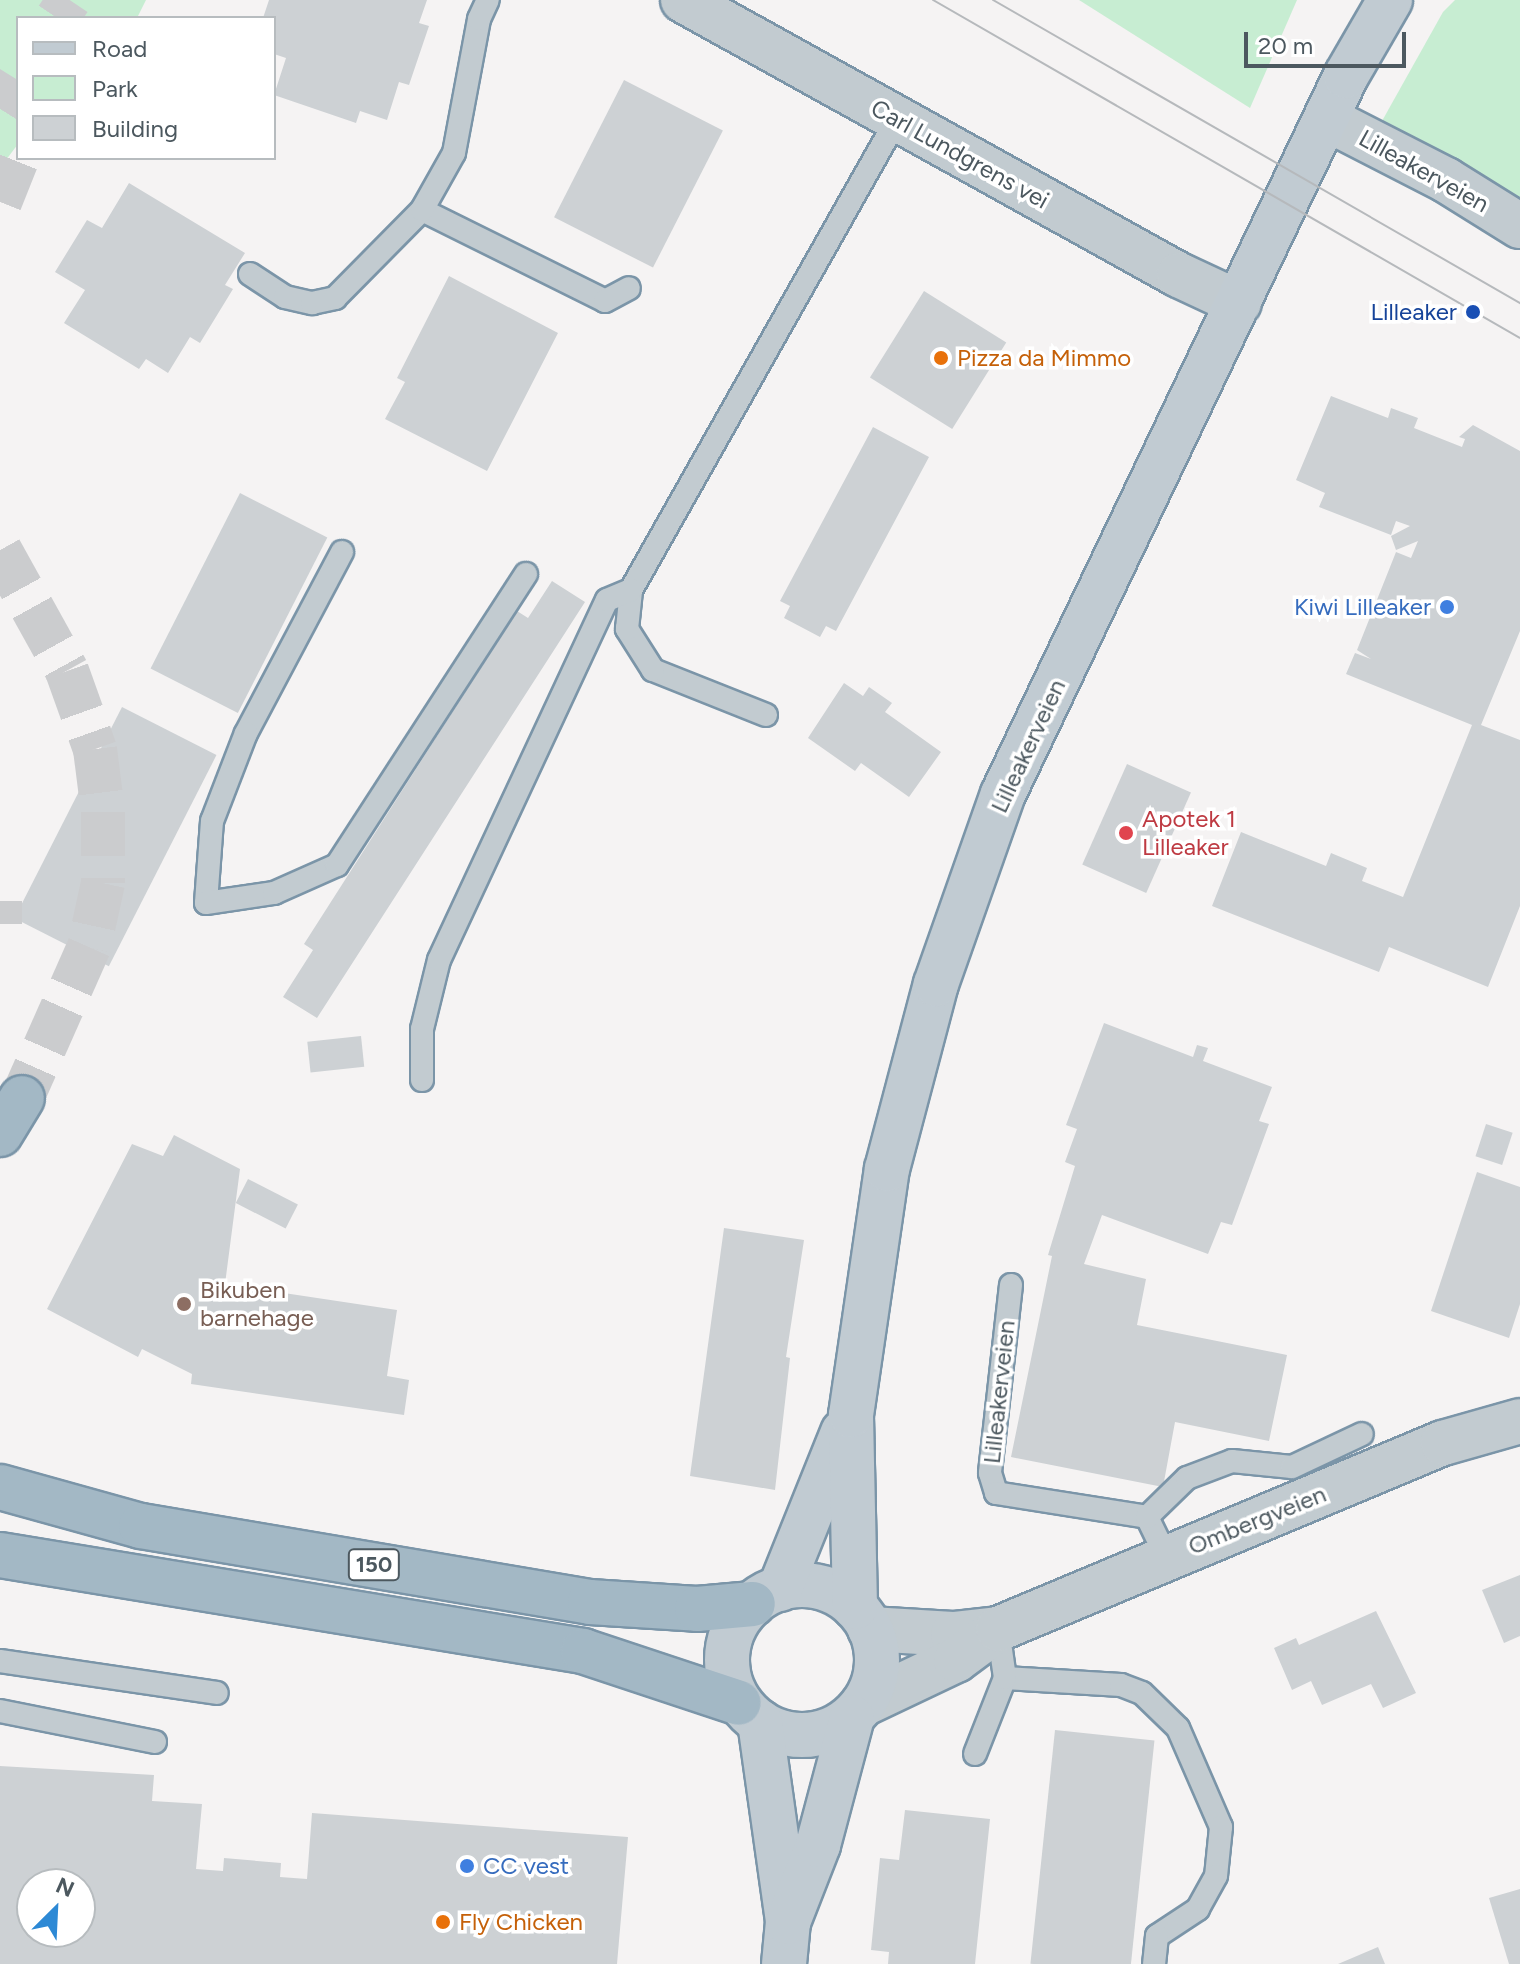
<!DOCTYPE html>
<html>
<head>
<meta charset="utf-8">
<style>
	body { margin:0 }
	#map { position:relative; width:1520px; height:1964px; overflow:hidden; background:#f5f3f3; font-family:Figtree,sans-serif }
	div>[style] { position:absolute }
	.green>* { inset:0; background:#c7edd2 }
	.building>* { inset:0; background:#cdd1d4; transform-origin:0 0 }
	.trunk-tunnel>* { height:44px; margin-top:-22px; transform-origin:0; background:repeating-linear-gradient(90deg,#cbccce 0 44px,transparent 0 66px) }
	.roads { filter:drop-shadow(2px 0 #7b95a8) drop-shadow(-2px 0 #7b95a8) drop-shadow(0 2px #7b95a8) drop-shadow(0 -2px #7b95a8) }
	.service>* { height:22px; margin:-11px; padding:0 11px; transform-origin:11px; border-radius:11px; background:#c2cbd0 }
	.minor>* { height:44px; margin:-22px; padding:0 22px; transform-origin:22px; border-radius:22px; background:#c2cbd0 }
	.secondary>* { height:44px; margin:-22px; padding:0 22px; transform-origin:22px; border-radius:22px; background:#c1cbd2 }
	.secondary>.ring { margin:-22px; padding:0; box-sizing:content-box; background:none; border:44px solid #c1cbd2; border-radius:50% }
	.trunk>* { height:44px; margin:-22px; padding:0 22px; transform-origin:22px; border-radius:22px; background:#a3b8c5 }
	.tram>* { height:2px; margin:-1px; padding:0 1px; transform-origin:1px; border-radius:1px; background:#b6b9bc }
	.dots>* { width:22px; height:22px; translate:-50% -50%; box-sizing:border-box; border:4px solid #fff; border-radius:50% }
	span { translate:-50% -50%; white-space:nowrap; text-align:center; line-height:1.15; -webkit-text-stroke:7px #fff; paint-order:stroke }
	.shield-label span { padding:2px 6px; background:#fff; border:2px solid; border-radius:6px; -webkit-text-stroke-width:0 }
	.shield-label { font-size:22px; color:#4c585f; font-weight:700 }
	.street-label { font-size:24px; color:#4c585f }
	.transit-label { font-size:24px; color:#164399 }
	.right { translate:-100% -50%; text-align:right }
	.food-label { font-size:24px; color:#c56008 }
	.left { translate:0 -50%; text-align:left }
	.shop-label { font-size:24px; color:#366cbe }
	.health-label { font-size:24px; color:#be3a42 }
	.education-label { font-size:24px; color:#785e54 }
	.legend { position:absolute; left:16px; top:16px; width:260px; height:144px; box-sizing:border-box; background:#fff; border:2px solid #b7bcbf; margin:0; padding:10px 14px; list-style:none; font-size:24px; color:#4c585f }
	.legend li { display:flex; align-items:center; gap:16px; height:40px }
	.legend b { width:40px; border:2px solid #b7bcbf }
	.north { position:absolute; left:16px; top:1868px; width:80px; height:80px; box-sizing:border-box; background:#fff; border:2px solid #b7bcbf; border-radius:50%; rotate:24deg; font-size:22px; font-weight:700; line-height:32px; text-align:center; color:#4c585f }
	.north::after { content:''; display:block; margin:auto; width:28px; height:36px; background:#2d89d5; clip-path:polygon(50% 0,100% 100%,50% 72%,0 100%) }
	.scale { position:absolute; left:1244px; top:32px; width:162px; height:36px; box-sizing:border-box; border:4px solid #4c585f; border-top:0; padding-left:10px; font-size:24px; line-height:28px; white-space:nowrap; color:#4c585f; -webkit-text-stroke:6px #fff; paint-order:stroke }
</style>
</head>
<body>
<div id="map">
	<div class="green">
		<i style="clip-path:polygon(0 0,146px 0,137px 18px,18px 18px,18px 144px,0 168px)"></i>
		<i style="clip-path:polygon(1079px 0,1297px 0,1250px 108px)"></i>
		<i style="clip-path:polygon(1455px 0,1520px 0,1520px 200px,1382px 121px,1443px 12px)"></i>
	</div>
	<div class="building">
		<i style="clip-path:polygon(269px 0,427px 0,419px 23px,429px 26px,409px 85px,399px 82px,387px 120px,360px 111px,356px 123px,274px 95px,286px 58px,274px 54px,274px 18px,263px 18px)"></i>
		<i style="left:624px;top:80px;width:111px;height:154px;rotate:27deg"></i>
		<i style="clip-path:polygon(129px 183px,245px 253px,225px 285px,233px 289px,200px 343px,190px 337px,168px 373px,146px 359px,139px 369px,64px 323px,85px 290px,55px 272px,87px 220px,102px 228px)"></i>
		<i style="clip-path:polygon(449px 276px,558px 333px,487px 471px,385px 419px,405px 382px,397px 378px)"></i>
		<i style="left:924px;top:291px;width:97px;height:102px;rotate:32deg"></i>
		<i style="clip-path:polygon(1331px 396px,1388px 418px,1391px 408px,1418px 418px,1414px 428px,1462px 447px,1465px 439px,1459px 437px,1473px 425px,1520px 451px,1520px 631px,1481px 725px,1520px 740px,1520px 906px,1488px 987px,1389px 947px,1379px 972px,1212px 906px,1241px 832px,1326px 866px,1331px 853px,1367px 868px,1362px 881px,1403px 897px,1472px 725px,1346px 674px,1355px 653px,1371px 659px,1357px 650px,1396px 552px,1411px 558px,1418px 541px,1396px 550px,1391px 536px,1410px 526px,1396px 521px,1391px 535px,1319px 507px,1325px 493px,1296px 480px)"></i>
		<i style="clip-path:polygon(873px 427px,929px 457px,836px 631px,826px 626px,820px 637px,784px 618px,790px 606px,780px 601px)"></i>
		<i style="left:240px;top:493px;width:98px;height:197px;rotate:27deg"></i>
		<i style="clip-path:polygon(552px 581px,585px 602px,317px 1018px,283px 997px,313px 950px,304px 944px,517px 611px,528px 618px)"></i>
		<i style="clip-path:polygon(844px 683px,863px 696px,869px 687px,892px 703px,885px 712px,941px 752px,909px 797px,861px 763px,855px 771px,808px 738px)"></i>
		<i style="left:122px;top:707px;width:106px;height:237px;rotate:27deg"></i>
		<i style="left:1127px;top:764px;width:70px;height:110px;rotate:24deg"></i>
		<i style="clip-path:polygon(1104px 1023px,1193px 1057px,1197px 1045px,1208px 1048px,1203px 1061px,1272px 1087px,1259px 1121px,1269px 1124px,1232px 1225px,1221px 1222px,1208px 1254px,1102px 1215px,1084px 1264px,1146px 1279px,1137px 1325px,1287px 1355px,1269px 1441px,1175px 1422px,1163px 1487px,1011px 1457px,1052px 1256px,1048px 1255px,1075px 1166px,1065px 1162px,1077px 1129px,1066px 1125px)"></i>
		<i style="left:361px;top:1036px;width:31px;height:54px;rotate:84deg"></i>
		<i style="left:1486px;top:1124px;width:28px;height:34px;rotate:18deg"></i>
		<i style="clip-path:polygon(174px 1135px,240px 1169px,225px 1284px,397px 1310px,387px 1376px,409px 1380px,404px 1415px,191px 1384px,192px 1374px,142px 1349px,138px 1357px,47px 1309px,132px 1144px,163px 1156px)"></i>
		<i style="clip-path:polygon(1477px 1172px,1520px 1187px,1520px 1304px,1509px 1338px,1431px 1311px)"></i>
		<i style="left:248px;top:1179px;width:56px;height:27px;rotate:27deg"></i>
		<i style="clip-path:polygon(724px 1228px,804px 1240px,786px 1357px,790px 1358px,775px 1490px,690px 1476px)"></i>
		<i style="clip-path:polygon(1520px 1575px,1520px 1636px,1504px 1643px,1482px 1590px)"></i>
		<i style="clip-path:polygon(1376px 1611px,1416px 1693px,1383px 1708px,1371px 1684px,1322px 1705px,1311px 1681px,1292px 1690px,1274px 1648px,1296px 1638px,1299px 1645px)"></i>
		<i style="left:1055px;top:1730px;width:100px;height:235px;rotate:6deg"></i>
		<i style="clip-path:polygon(evenodd,0 1766px,154px 1775px,152px 1801px,202px 1804px,196px 1869px,223px 1871px,224px 1858px,281px 1863px,280px 1877px,307px 1879px,312px 1813px,628px 1837px,617px 1964px,0 1964px,0 1766px,32px 1884px,80px 1884px,80px 1932px,32px 1932px,32px 1884px)"></i>
		<i style="clip-path:polygon(905px 1810px,990px 1819px,975px 1964px,888px 1964px,889px 1952px,871px 1950px,880px 1858px,899px 1860px)"></i>
		<i style="clip-path:polygon(1520px 1889px,1520px 1964px,1509px 1964px,1489px 1898px)"></i>
		<i style="clip-path:polygon(1378px 1947px,1385px 1964px,1338px 1964px)"></i>
	</div>
	<div class="trunk-tunnel">
		<i style="left:57px;top:18px;width:22px;rotate:-56deg"></i>
		<i style="left:0;top:109px;width:34px;rotate:-58deg"></i>
		<i style="left:0;top:202px;width:48px;rotate:-68.2deg"></i>
		<i style="left:0;top:550px;width:138px;rotate:61deg"></i>
		<i style="left:67px;top:671px;width:83px;rotate:70.3deg"></i>
		<i style="left:95px;top:749px;width:64px;rotate:82.8deg"></i>
		<i style="left:103px;top:812px;width:71px;rotate:90deg"></i>
		<i style="left:103px;top:883px;width:66px;rotate:102.3deg"></i>
		<i style="left:89px;top:947px;width:165px;rotate:113.9deg"></i>
		<i style="left:0;top:901px;width:23px;rotate:90deg"></i>
	</div>
	<div class="roads">
		<div class="service">
			<i style="left:422px;top:210px;width:204px;rotate:26.4deg"></i>
			<i style="left:605px;top:301px;width:27px;rotate:-28deg"></i>
			<i style="left:250px;top:274px;width:42px;rotate:33.3deg"></i>
			<i style="left:285px;top:297px;width:28px;rotate:13deg"></i>
			<i style="left:312px;top:303px;width:24px;rotate:-12deg"></i>
			<i style="left:335px;top:298px;width:124px;rotate:-45.3deg"></i>
			<i style="left:422px;top:210px;width:65px;rotate:-60.7deg"></i>
			<i style="left:454px;top:153px;width:136px;rotate:-79.4deg"></i>
			<i style="left:479px;top:19px;width:21px;rotate:-65deg"></i>
			<i style="left:342px;top:552px;width:205px;rotate:117.9deg"></i>
			<i style="left:246px;top:733px;width:94px;rotate:111.1deg"></i>
			<i style="left:212px;top:821px;width:82px;rotate:94.2deg"></i>
			<i style="left:206px;top:903px;width:69px;rotate:-8.4deg"></i>
			<i style="left:274px;top:893px;width:69px;rotate:-24deg"></i>
			<i style="left:337px;top:865px;width:347px;rotate:-57deg"></i>
			<i style="left:766px;top:715px;width:122px;rotate:-158.3deg"></i>
			<i style="left:653px;top:670px;width:49px;rotate:-122.4deg"></i>
			<i style="left:627px;top:629px;width:39px;rotate:-84deg"></i>
			<i style="left:631px;top:590px;width:541px;rotate:-60.54deg"></i>
			<i style="left:422px;top:1080px;width:51px;rotate:-90deg"></i>
			<i style="left:422px;top:1029px;width:71px;rotate:-76.2deg"></i>
			<i style="left:439px;top:960px;width:397px;rotate:-65deg"></i>
			<i style="left:607px;top:600px;width:26px;rotate:-23deg"></i>
			<i style="left:1011px;top:1285px;width:189px;rotate:96.4deg"></i>
			<i style="left:990px;top:1473px;width:21px;rotate:73deg"></i>
			<i style="left:996px;top:1493px;width:153px;rotate:9deg"></i>
			<i style="left:1147px;top:1517px;width:46px;rotate:64deg"></i>
			<i style="left:1147px;top:1517px;width:56px;rotate:-44.3deg"></i>
			<i style="left:1187px;top:1478px;width:48px;rotate:-20.7deg"></i>
			<i style="left:1232px;top:1461px;width:60px;rotate:5.7deg"></i>
			<i style="left:1292px;top:1467px;width:77px;rotate:-25.2deg"></i>
			<i style="left:0;top:1661px;width:219px;rotate:8.4deg"></i>
			<i style="left:1005px;top:1678px;width:116px;rotate:3.5deg"></i>
			<i style="left:1121px;top:1685px;width:22px;rotate:21deg"></i>
			<i style="left:1142px;top:1693px;width:50px;rotate:44.2deg"></i>
			<i style="left:1178px;top:1728px;width:108px;rotate:66.5deg"></i>
			<i style="left:1221px;top:1827px;width:49px;rotate:95.8deg"></i>
			<i style="left:1216px;top:1876px;width:38px;rotate:119deg"></i>
			<i style="left:1198px;top:1909px;width:49px;rotate:146.6deg"></i>
			<i style="left:1157px;top:1936px;width:28px;rotate:96deg"></i>
			<i style="left:0;top:1711px;width:158px;rotate:11.3deg"></i>
			<i style="left:975px;top:1754px;width:82px;rotate:-68.5deg"></i>
			<i style="left:1005px;top:1678px;width:49px;rotate:-98.1deg"></i>
		</div>
		<div class="minor">
			<i style="left:683px;top:0;width:567px;rotate:29.01deg"></i>
			<i style="left:1179px;top:275px;width:66px;rotate:25deg"></i>
			<i style="left:1327px;top:119px;width:134px;rotate:27.1deg"></i>
			<i style="left:1446px;top:180px;width:87px;rotate:31.9deg"></i>
			<i style="left:870px;top:1629px;width:83px;rotate:3.4deg"></i>
			<i style="left:953px;top:1634px;width:45px;rotate:-6.3deg"></i>
			<i style="left:863px;top:1704px;width:103px;rotate:-25.3deg"></i>
			<i style="left:956px;top:1660px;width:52px;rotate:-36.4deg"></i>
			<i style="left:998px;top:1629px;width:482px;rotate:-22.7deg"></i>
			<i style="left:1443px;top:1443px;width:80px;rotate:-15.9deg"></i>
		</div>
		<div class="secondary">
			<i class="ring" style="left:727px;top:1585px;width:106px;height:106px"></i>
			<i style="left:780px;top:1589px;width:169px;rotate:-68.1deg"></i>
			<i style="left:855px;top:1607px;width:192px;rotate:-91.2deg"></i>
			<i style="left:851px;top:1415px;width:249px;rotate:-81.7deg"></i>
			<i style="left:887px;top:1169px;width:191px;rotate:-75.2deg"></i>
			<i style="left:936px;top:984px;width:201px;rotate:-70.6deg"></i>
			<i style="left:1003px;top:794px;width:796px;rotate:-64.47deg"></i>
			<i style="left:1346px;top:76px;width:88px;rotate:-59.9deg"></i>
			<i style="left:760px;top:1722px;width:202px;rotate:82deg"></i>
			<i style="left:784px;top:1964px;width:42px;rotate:-84.6deg"></i>
			<i style="left:788px;top:1922px;width:83px;rotate:-68.7deg"></i>
			<i style="left:818px;top:1845px;width:132px;rotate:-75.1deg"></i>
		</div>
		<div class="trunk">
			<i style="left:0;top:1134px;width:42px;rotate:-58.6deg"></i>
			<i style="left:0;top:1487px;width:146px;rotate:15.5deg"></i>
			<i style="left:141px;top:1526px;width:455px;rotate:9.6deg"></i>
			<i style="left:590px;top:1602px;width:107px;rotate:3.7deg"></i>
			<i style="left:697px;top:1609px;width:56px;rotate:-5.1deg"></i>
			<i style="left:0;top:1555px;width:591px;rotate:9.35deg"></i>
			<i style="left:583px;top:1651px;width:164px;rotate:18.4deg"></i>
		</div>
	</div>
	<div class="tram">
		<i style="left:933px;top:0;width:677px;rotate:29.93deg"></i>
		<i style="left:993px;top:0;width:608px;rotate:29.9deg"></i>
	</div>
	<div class="dots">
		<i style="left:1473px;top:312px;background:#1a4fb4"></i>
		<i style="left:941px;top:358px;background:#e8710a"></i>
		<i style="left:1447px;top:607px;background:#3f7fe0"></i>
		<i style="left:1126px;top:833px;background:#e0444e"></i>
		<i style="left:184px;top:1304px;background:#8d6e63"></i>
		<i style="left:467px;top:1866px;background:#3f7fe0"></i>
		<i style="left:443px;top:1922px;background:#e8710a"></i>
	</div>
	<div class="shield-label">
		<span style="left:374px;top:1565px">150</span>
	</div>
	<div class="street-label">
		<span style="left:960px;top:154px;rotate:29deg">Carl Lundgrens vei</span>
		<span style="left:1424px;top:171px;rotate:29deg">Lilleakerveien</span>
		<span style="left:1028px;top:746px;rotate:-65deg">Lilleakerveien</span>
		<span style="left:999px;top:1392px;rotate:-84deg">Lilleakerveien</span>
		<span style="left:1257px;top:1520px;rotate:-22deg">Ombergveien</span>
	</div>
	<div class="transit-label">
		<span class="right" style="left:1457px;top:312px">Lilleaker</span>
	</div>
	<div class="food-label">
		<span class="left" style="left:957px;top:358px">Pizza da Mimmo</span>
		<span class="left" style="left:459px;top:1922px">Fly Chicken</span>
	</div>
	<div class="shop-label">
		<span class="right" style="left:1431px;top:607px">Kiwi Lilleaker</span>
		<span class="left" style="left:483px;top:1866px">CC vest</span>
	</div>
	<div class="health-label">
		<span class="left" style="left:1142px;top:833px">Apotek 1<br>Lilleaker</span>
	</div>
	<div class="education-label">
		<span class="left" style="left:200px;top:1304px">Bikuben<br>barnehage</span>
	</div>
	<ul class="legend">
	<li><b style="height:10px;background:#c1cbd2"></b>Road</li>
	<li><b style="height:22px;background:#c7edd2"></b>Park</li>
	<li><b style="height:22px;background:#cdd1d4"></b>Building</li>
	</ul>
	<div class="north">N</div>
	<div class="scale">20 m</div>
</div>
</body>
</html>
